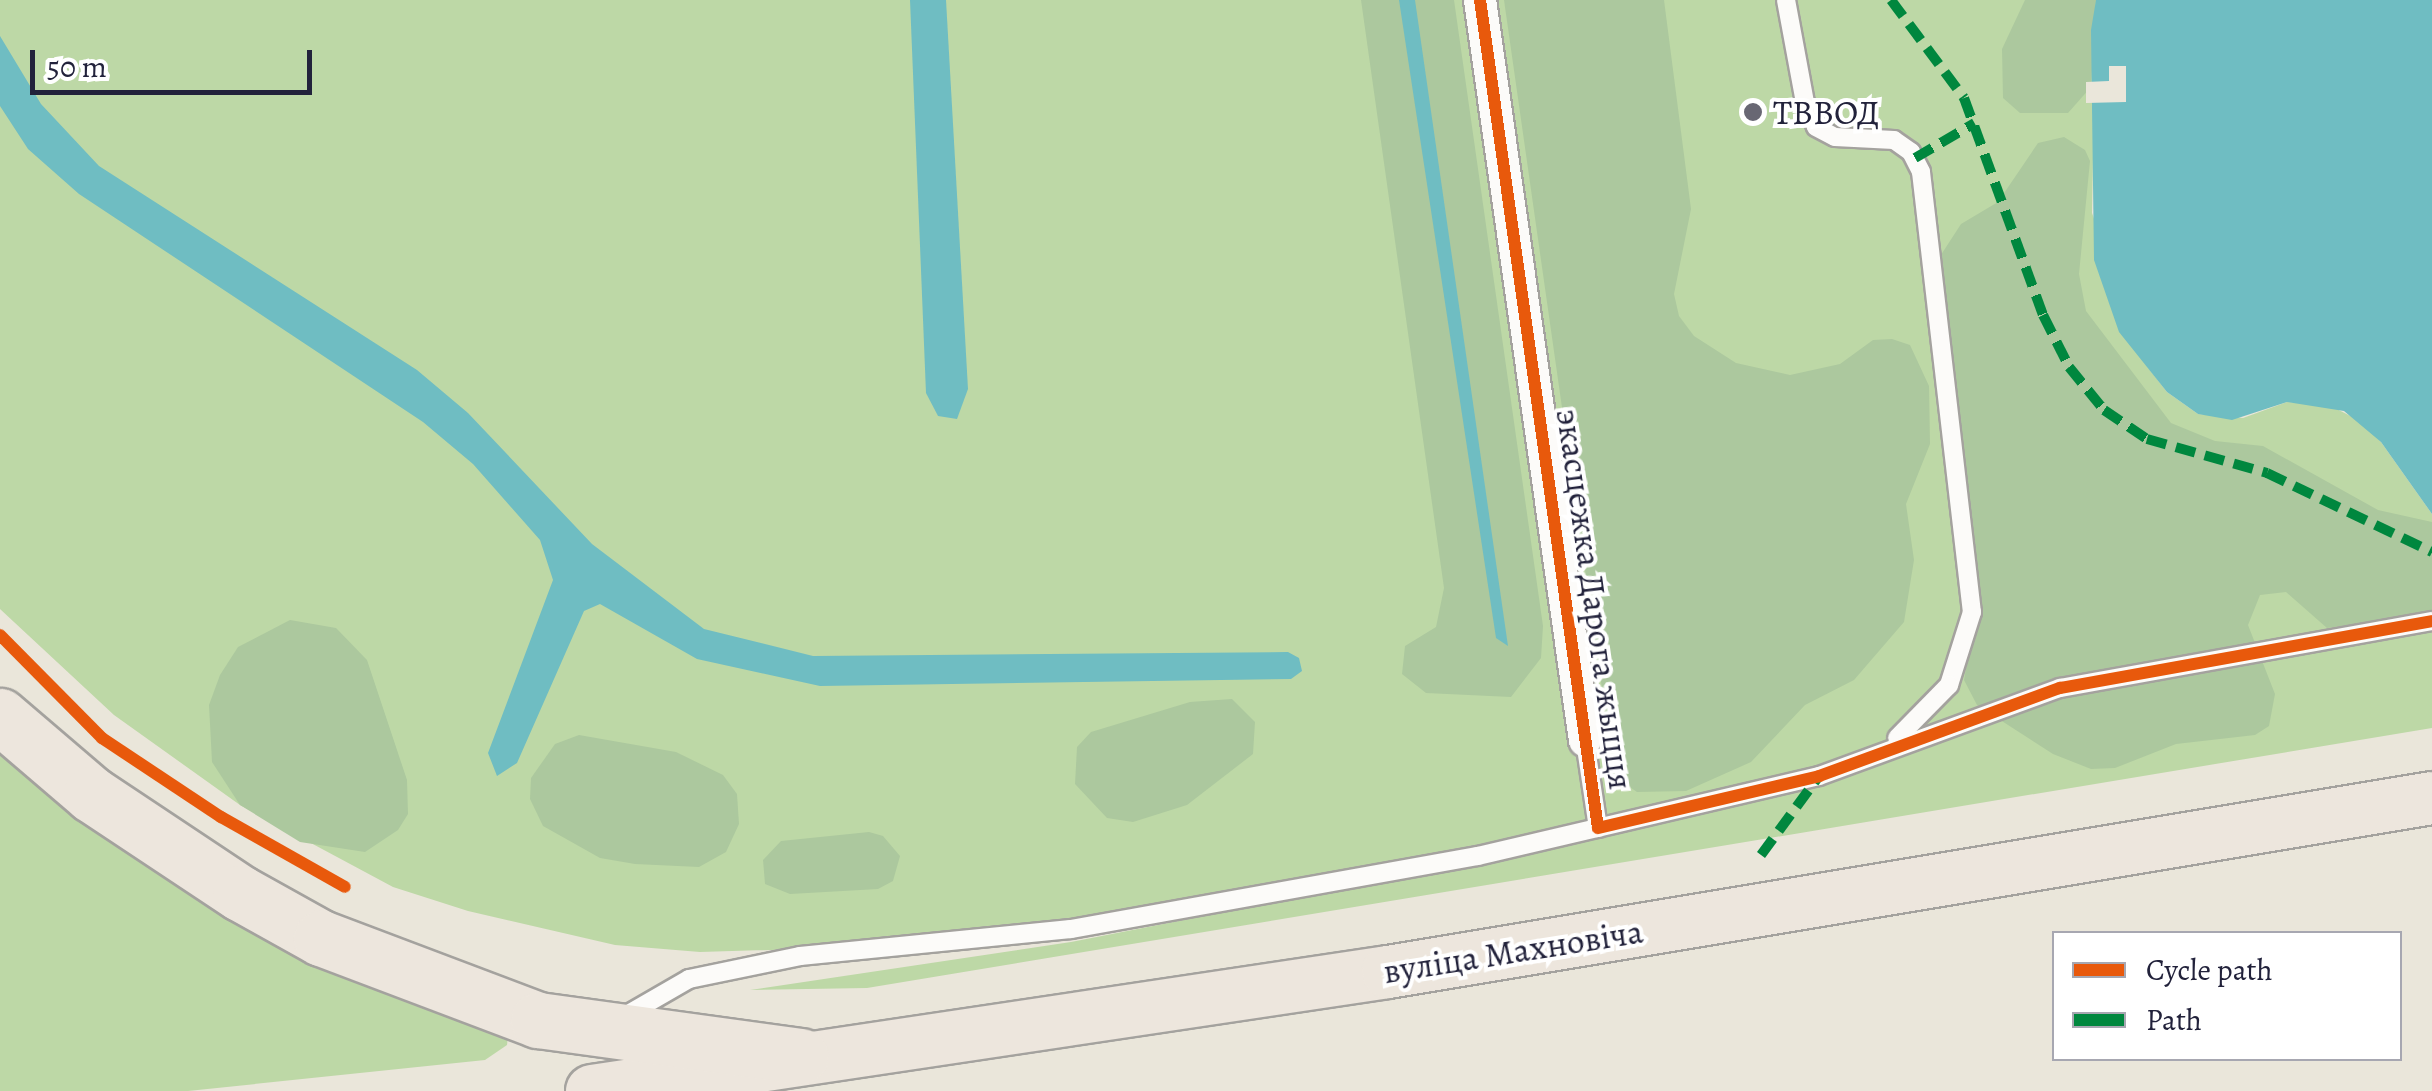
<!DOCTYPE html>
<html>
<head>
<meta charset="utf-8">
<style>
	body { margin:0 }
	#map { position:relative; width:2432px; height:1091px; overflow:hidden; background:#eae6da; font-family:Alegreya,serif }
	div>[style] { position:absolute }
	.green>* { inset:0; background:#bdd8a6 }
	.forest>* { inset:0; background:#acc89e }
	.water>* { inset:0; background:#6fbdc2 }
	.pier>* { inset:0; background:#eae6da }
	.roads { filter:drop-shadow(2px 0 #a4a29e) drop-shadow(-2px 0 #a4a29e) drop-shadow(0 2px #a4a29e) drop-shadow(0 -2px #a4a29e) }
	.lane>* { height:18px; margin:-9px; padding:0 9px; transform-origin:9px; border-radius:9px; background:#fcfbf9 }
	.street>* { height:32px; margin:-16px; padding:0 16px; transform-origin:16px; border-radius:16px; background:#fcfbf9 }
	.primary>* { height:52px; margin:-26px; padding:0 26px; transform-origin:26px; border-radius:26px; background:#ede6dd }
	.highway>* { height:55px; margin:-27.5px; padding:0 27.5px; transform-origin:27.5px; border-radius:27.5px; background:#ede6dd }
	.quiet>* { height:10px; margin-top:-5px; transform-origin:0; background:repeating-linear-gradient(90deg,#00873e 0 20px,transparent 0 30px) }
	.cycleway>* { height:12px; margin:-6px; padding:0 6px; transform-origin:6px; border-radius:6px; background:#e8590c }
	.dots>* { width:28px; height:28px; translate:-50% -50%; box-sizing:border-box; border:5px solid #fff; border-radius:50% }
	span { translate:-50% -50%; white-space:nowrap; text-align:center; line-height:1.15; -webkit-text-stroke:8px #fff; paint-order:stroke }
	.poi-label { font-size:35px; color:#22223b }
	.left { translate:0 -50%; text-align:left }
	.street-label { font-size:35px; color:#22223b }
	.legend { position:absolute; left:2052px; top:931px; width:350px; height:130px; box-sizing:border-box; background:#fff; border:2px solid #a7a7b1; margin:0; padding:12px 18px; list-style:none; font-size:30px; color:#22223b }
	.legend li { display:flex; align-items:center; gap:20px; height:50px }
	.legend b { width:50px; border:2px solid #a7a7b1 }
	.scale { position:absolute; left:30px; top:50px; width:282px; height:45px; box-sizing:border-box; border:5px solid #22223b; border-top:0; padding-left:12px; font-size:30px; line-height:35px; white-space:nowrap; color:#22223b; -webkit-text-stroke:8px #fff; paint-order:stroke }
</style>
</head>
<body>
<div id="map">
	<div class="green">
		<i style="clip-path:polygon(0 0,2096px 0,2092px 213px,2146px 365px,2167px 392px,2198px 414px,2243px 418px,2287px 402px,2327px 404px,2364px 423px,2381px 442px,2432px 514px,2432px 728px,867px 988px,750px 990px,1071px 942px,1491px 860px,1490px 844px,1073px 919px,802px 949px,700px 952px,615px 945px,468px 911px,393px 887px,240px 805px,114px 715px,0 609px)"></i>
		<i style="clip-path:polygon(0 745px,508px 1036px,507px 1045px,485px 1060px,188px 1091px,0 1091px)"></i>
	</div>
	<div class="forest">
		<i style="clip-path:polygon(1361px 0,1454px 0,1543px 626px,1541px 658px,1511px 697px,1426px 693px,1402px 674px,1405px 646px,1436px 627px,1444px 588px)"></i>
		<i style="clip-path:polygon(1504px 0,1664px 0,1691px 209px,1674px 294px,1679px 316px,1694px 336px,1736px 363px,1790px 375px,1840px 364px,1873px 340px,1892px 339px,1910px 345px,1929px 386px,1930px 444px,1906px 504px,1914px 560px,1904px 622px,1854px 680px,1805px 705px,1751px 762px,1686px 791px,1637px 792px,1621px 781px,1612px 759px)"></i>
		<i style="clip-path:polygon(2025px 0,2096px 0,2091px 87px,2068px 113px,2020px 113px,2003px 98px,2002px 49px)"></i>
		<i style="clip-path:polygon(2064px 137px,2085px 150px,2090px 161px,2079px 274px,2086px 311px,2171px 423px,2215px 441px,2263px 446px,2378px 510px,2432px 522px,2432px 613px,2327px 628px,2286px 592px,2260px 595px,2248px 625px,2275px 694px,2269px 726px,2255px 735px,2176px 744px,2115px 768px,2091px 769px,2053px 754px,1977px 705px,1964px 680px,1980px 588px,1939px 258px,1961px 224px,1998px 202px,2038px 143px)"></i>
		<i style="clip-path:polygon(290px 620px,336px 628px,367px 660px,407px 780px,408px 814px,398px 830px,365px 852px,300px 842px,240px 805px,212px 762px,209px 705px,220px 675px,238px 647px)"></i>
		<i style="clip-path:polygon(1232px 699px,1255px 722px,1253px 754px,1187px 805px,1133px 822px,1107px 818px,1075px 784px,1077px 747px,1091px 732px,1190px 702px)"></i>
		<i style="clip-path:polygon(579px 735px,676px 752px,723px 775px,737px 794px,739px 824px,726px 852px,699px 867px,635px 864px,600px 858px,543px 826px,530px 799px,531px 778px,555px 744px)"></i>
		<i style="clip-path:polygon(869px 832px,883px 836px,900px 856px,893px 881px,878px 889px,790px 894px,765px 884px,763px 860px,781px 841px)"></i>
	</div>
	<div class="water">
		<i style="clip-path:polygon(910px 0,946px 0,968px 389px,957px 419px,938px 416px,926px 393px)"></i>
		<i style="clip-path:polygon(1399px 0,1415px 0,1508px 646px,1496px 638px)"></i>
		<i style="clip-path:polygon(2096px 0,2432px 0,2432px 514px,2381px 442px,2344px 411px,2287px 402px,2232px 420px,2198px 414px,2167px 392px,2119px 332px,2094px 260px,2091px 30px)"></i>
		<i style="clip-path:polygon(0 36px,41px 104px,99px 166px,417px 370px,468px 413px,592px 544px,704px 629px,813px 656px,1288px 652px,1299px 658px,1302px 671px,1291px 679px,820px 686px,697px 659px,600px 604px,584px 611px,517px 763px,497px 776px,488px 753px,553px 580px,540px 540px,473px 464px,423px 422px,79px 194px,28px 149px,0 106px)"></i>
	</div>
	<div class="pier">
		<i style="clip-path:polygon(2109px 66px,2126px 66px,2126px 102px,2086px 103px,2086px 82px,2109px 81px)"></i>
	</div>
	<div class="roads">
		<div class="lane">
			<i style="left:1786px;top:0;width:105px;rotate:79.5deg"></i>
			<i style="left:1805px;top:103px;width:26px;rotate:65deg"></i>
			<i style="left:1816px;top:127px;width:21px;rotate:28deg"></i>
			<i style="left:1835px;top:137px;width:59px;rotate:2.9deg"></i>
			<i style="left:1894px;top:140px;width:21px;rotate:35deg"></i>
			<i style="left:1911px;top:152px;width:22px;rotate:63deg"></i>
			<i style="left:1921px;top:172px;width:443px;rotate:83.4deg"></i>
			<i style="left:1972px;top:612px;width:77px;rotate:107.5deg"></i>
			<i style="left:1949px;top:685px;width:74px;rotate:134.5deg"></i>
			<i style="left:1585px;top:741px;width:88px;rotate:81.5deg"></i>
			<i style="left:618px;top:1020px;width:82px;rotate:-30deg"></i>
			<i style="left:689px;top:979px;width:113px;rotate:-11.7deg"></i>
			<i style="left:800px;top:956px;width:272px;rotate:-5.7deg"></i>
			<i style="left:1071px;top:929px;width:413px;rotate:-10.2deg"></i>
			<i style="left:1478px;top:856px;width:350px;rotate:-13.2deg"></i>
			<i style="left:1819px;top:776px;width:257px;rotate:-20.1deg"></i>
			<i style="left:2060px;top:688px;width:378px;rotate:-10.2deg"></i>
		</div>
		<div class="street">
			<i style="left:1480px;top:0;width:748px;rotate:81.93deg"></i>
		</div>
		<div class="primary">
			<i style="left:592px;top:1091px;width:805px;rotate:-8.5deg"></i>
			<i style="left:1388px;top:972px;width:1058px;rotate:-9.46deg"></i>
		</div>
		<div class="highway">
			<i style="left:0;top:716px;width:120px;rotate:40.6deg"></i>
			<i style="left:91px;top:794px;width:179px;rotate:33.6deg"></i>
			<i style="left:240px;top:893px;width:93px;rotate:29.1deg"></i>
			<i style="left:321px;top:938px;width:232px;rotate:20.7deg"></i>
			<i style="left:538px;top:1020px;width:265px;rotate:7.8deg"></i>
		</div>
	</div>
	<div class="quiet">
		<i style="left:1891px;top:0;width:122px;rotate:53.3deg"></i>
		<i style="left:1964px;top:98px;width:231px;rotate:70deg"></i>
		<i style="left:2043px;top:315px;width:58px;rotate:63.4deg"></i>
		<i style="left:2069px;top:367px;width:55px;rotate:50.9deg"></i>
		<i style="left:2104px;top:410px;width:52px;rotate:34deg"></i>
		<i style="left:2147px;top:439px;width:125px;rotate:15.8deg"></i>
		<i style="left:2267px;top:473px;width:183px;rotate:25.6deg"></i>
		<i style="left:1915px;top:158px;width:69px;rotate:-30.3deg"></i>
		<i style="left:1761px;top:855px;width:98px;rotate:-53.7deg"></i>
	</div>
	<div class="cycleway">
		<i style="left:1480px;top:0;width:836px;rotate:81.89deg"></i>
		<i style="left:1598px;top:828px;width:227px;rotate:-13.2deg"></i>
		<i style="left:1819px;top:776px;width:257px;rotate:-20.1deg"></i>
		<i style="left:2060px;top:688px;width:378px;rotate:-10.2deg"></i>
		<i style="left:0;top:635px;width:145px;rotate:45.3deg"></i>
		<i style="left:102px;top:738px;width:143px;rotate:33.6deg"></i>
		<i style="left:221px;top:817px;width:142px;rotate:29.4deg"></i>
	</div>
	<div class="dots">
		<i style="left:1753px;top:112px;background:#686773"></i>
	</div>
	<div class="poi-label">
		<span class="left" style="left:1773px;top:112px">ТВВОД</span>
	</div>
	<div class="street-label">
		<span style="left:1595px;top:599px;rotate:82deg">экасцежка Дарога жыцця</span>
		<span style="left:1513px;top:951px;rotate:-9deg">вуліца Махновіча</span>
	</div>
	<ul class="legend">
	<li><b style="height:12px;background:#e8590c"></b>Cycle path</li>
	<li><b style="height:12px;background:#00873e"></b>Path</li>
	</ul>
	<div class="scale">50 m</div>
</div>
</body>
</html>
